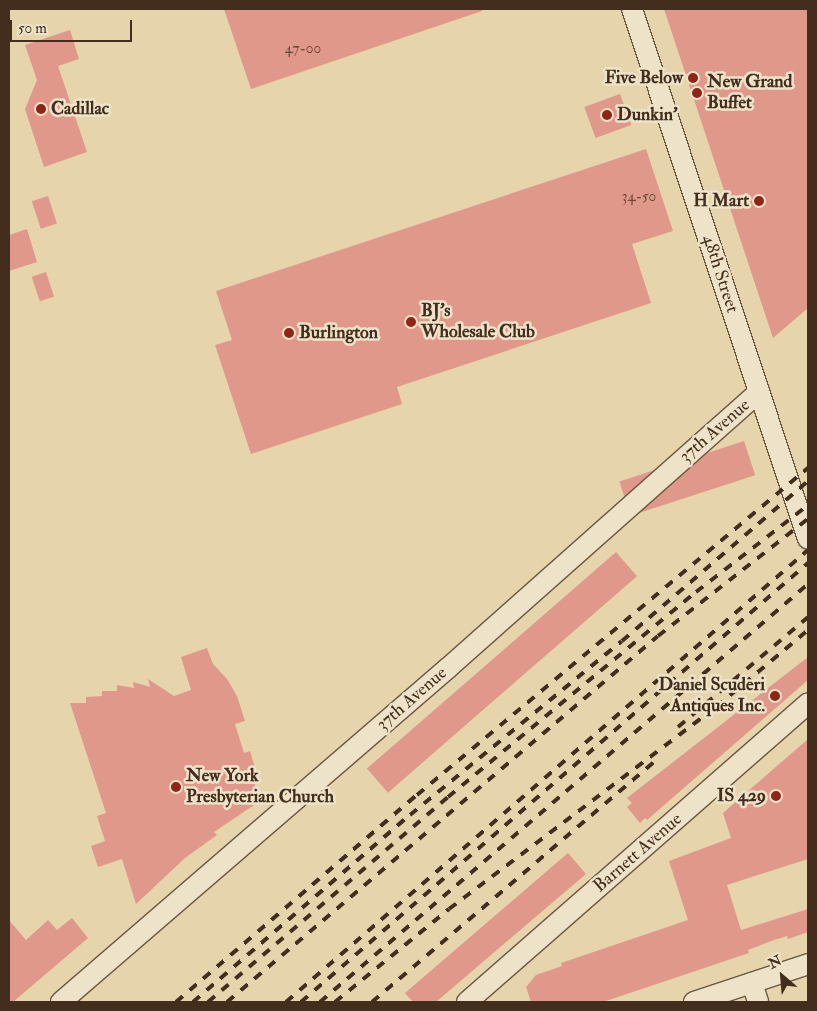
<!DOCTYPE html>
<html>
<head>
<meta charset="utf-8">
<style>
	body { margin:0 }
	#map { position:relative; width:817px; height:1011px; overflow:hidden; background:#e5d4ac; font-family:"IM FELL Double Pica",serif }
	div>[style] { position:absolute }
	.building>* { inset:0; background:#e0988b; transform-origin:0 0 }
	.roads { filter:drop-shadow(1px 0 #6c5741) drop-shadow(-1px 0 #6c5741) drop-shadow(0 1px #6c5741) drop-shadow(0 -1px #6c5741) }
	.minor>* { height:20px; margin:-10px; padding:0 10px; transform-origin:10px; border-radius:10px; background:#eee3c9 }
	.rail>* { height:4px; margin-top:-2px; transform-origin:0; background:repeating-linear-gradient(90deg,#432d1d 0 9px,transparent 0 18px) }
	.dots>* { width:14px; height:14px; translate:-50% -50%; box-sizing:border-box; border:2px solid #eee3c9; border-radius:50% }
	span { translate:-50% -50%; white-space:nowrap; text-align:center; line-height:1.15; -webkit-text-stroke:5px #eee3c9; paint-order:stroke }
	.number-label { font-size:15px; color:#6a4838 }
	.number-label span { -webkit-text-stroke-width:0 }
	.poi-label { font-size:18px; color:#432d1d; font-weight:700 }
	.right { translate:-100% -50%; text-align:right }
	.left { translate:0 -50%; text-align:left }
	.street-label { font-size:18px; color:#432d1d }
	.frame { position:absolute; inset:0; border:10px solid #432d1d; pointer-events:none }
	.north { position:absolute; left:757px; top:951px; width:50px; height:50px; -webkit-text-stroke:4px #eee3c9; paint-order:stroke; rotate:333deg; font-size:14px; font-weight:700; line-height:20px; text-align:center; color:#432d1d }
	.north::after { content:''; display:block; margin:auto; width:18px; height:22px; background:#432d1d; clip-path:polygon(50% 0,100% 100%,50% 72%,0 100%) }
	.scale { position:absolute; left:10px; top:20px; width:122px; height:22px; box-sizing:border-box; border:2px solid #432d1d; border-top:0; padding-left:6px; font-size:15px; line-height:18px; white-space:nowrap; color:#432d1d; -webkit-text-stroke:4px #eee3c9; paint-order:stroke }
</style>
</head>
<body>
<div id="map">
	<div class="building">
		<i style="clip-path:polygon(224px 9px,482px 9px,482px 11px,251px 89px)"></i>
		<i style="clip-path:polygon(664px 9px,808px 9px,808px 308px,773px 338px)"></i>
		<i style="clip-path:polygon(70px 30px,79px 59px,58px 66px,87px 152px,44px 167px,25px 109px,37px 80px,25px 45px)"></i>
		<i style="left:620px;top:94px;width:33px;height:38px;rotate:70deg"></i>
		<i style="clip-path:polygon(646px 149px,673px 231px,632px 244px,651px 303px,397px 387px,402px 404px,251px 454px,215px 345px,232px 340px,216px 291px)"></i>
		<i style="left:48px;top:196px;width:29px;height:17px;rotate:72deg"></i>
		<i style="clip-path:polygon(27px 229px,37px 262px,9px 271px,9px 235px)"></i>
		<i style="left:46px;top:272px;width:26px;height:15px;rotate:72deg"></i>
		<i style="left:744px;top:441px;width:36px;height:131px;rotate:72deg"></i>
		<i style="left:616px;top:552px;width:32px;height:330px;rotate:49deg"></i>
		<i style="clip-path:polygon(207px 648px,213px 664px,227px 679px,237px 696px,245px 721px,235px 724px,244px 753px,250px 751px,256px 771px,251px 773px,260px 801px,214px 832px,217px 835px,185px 858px,136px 904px,122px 859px,98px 867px,91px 846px,105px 841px,97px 816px,106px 813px,70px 703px,86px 703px,86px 697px,102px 696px,102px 691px,117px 691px,117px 685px,134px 688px,133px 682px,150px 687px,148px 679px,174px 696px,191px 690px,181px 657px)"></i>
		<i style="clip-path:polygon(808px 657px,808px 680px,647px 820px,645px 818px,640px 823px,627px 807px,632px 803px,627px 798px)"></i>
		<i style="clip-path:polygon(808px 739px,808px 859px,727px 885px,741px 930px,808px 909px,808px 932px,788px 939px,787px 936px,774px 940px,748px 950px,749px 953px,603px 1002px,531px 1002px,526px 987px,536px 975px,562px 966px,561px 963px,688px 920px,669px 861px,731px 838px,723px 813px)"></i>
		<i style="clip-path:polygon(568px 853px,586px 874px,436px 1002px,413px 1002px,405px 993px)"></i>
		<i style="clip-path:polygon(72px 918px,88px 938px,13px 1002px,9px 1002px,9px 920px,26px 940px,48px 920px,57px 930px)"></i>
	</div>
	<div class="roads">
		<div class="minor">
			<i style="left:632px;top:9px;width:558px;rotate:71.63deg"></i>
			<i style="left:752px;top:983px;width:20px;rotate:72deg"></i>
			<i style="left:61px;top:1002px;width:511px;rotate:-40.8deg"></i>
			<i style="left:448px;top:668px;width:416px;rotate:-41.6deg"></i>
			<i style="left:467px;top:1002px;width:453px;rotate:-41.2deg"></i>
			<i style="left:694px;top:1002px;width:120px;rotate:-18.4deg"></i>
		</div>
	</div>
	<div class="rail">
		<i style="left:678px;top:727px;width:170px;rotate:-40.2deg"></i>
		<i style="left:176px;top:1002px;width:318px;rotate:-40.7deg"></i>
		<i style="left:417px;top:795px;width:510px;rotate:-39.91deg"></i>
		<i style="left:193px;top:1002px;width:286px;rotate:-40.8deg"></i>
		<i style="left:410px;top:815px;width:274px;rotate:-39.4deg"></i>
		<i style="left:622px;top:641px;width:245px;rotate:-40.7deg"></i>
		<i style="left:208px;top:1002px;width:316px;rotate:-40.5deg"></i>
		<i style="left:448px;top:797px;width:322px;rotate:-39.6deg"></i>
		<i style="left:696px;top:592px;width:142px;rotate:-37.8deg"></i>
		<i style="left:227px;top:1002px;width:565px;rotate:-40.34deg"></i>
		<i style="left:658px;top:636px;width:190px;rotate:-38deg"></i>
		<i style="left:286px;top:1002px;width:690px;rotate:-40.89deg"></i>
		<i style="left:301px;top:1002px;width:671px;rotate:-40.89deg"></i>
		<i style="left:320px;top:1002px;width:643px;rotate:-40.58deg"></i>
		<i style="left:335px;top:1002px;width:147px;rotate:-39.2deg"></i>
		<i style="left:449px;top:909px;width:335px;rotate:-37.1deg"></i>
		<i style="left:716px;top:707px;width:120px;rotate:-39.9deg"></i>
		<i style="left:372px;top:1002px;width:373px;rotate:-40.4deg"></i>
	</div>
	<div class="dots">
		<i style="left:693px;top:78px;background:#8f2418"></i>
		<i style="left:697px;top:93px;background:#8f2418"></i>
		<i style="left:41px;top:109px;background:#8f2418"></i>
		<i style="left:607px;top:115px;background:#8f2418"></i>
		<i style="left:759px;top:201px;background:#8f2418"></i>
		<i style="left:411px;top:322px;background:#8f2418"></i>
		<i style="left:289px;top:333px;background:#8f2418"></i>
		<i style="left:775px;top:696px;background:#8f2418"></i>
		<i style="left:176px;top:787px;background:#8f2418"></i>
		<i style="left:776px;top:796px;background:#8f2418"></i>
	</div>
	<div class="number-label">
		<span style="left:303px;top:49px">47-00</span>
		<span style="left:639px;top:197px">34-50</span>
	</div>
	<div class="poi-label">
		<span class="right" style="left:683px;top:78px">Five Below</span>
		<span class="left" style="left:707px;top:93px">New Grand<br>Buffet</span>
		<span class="left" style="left:51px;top:109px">Cadillac</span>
		<span class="left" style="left:617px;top:115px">Dunkin'</span>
		<span class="right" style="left:749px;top:201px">H Mart</span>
		<span class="left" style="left:421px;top:322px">BJ's<br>Wholesale Club</span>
		<span class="left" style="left:299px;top:333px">Burlington</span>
		<span class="right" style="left:765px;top:696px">Daniel Scuderi<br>Antiques Inc.</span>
		<span class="left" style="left:186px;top:787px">New York<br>Presbyterian Church</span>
		<span class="right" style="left:766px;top:796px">IS 429</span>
	</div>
	<div class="street-label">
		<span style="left:720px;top:274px;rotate:72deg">48th Street</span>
		<span style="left:715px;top:431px;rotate:-41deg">37th Avenue</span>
		<span style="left:412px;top:699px;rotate:-41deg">37th Avenue</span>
		<span style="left:638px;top:853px;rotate:-41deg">Barnett Avenue</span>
	</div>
	<div class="frame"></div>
	<div class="north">N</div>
	<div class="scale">50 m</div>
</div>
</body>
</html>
